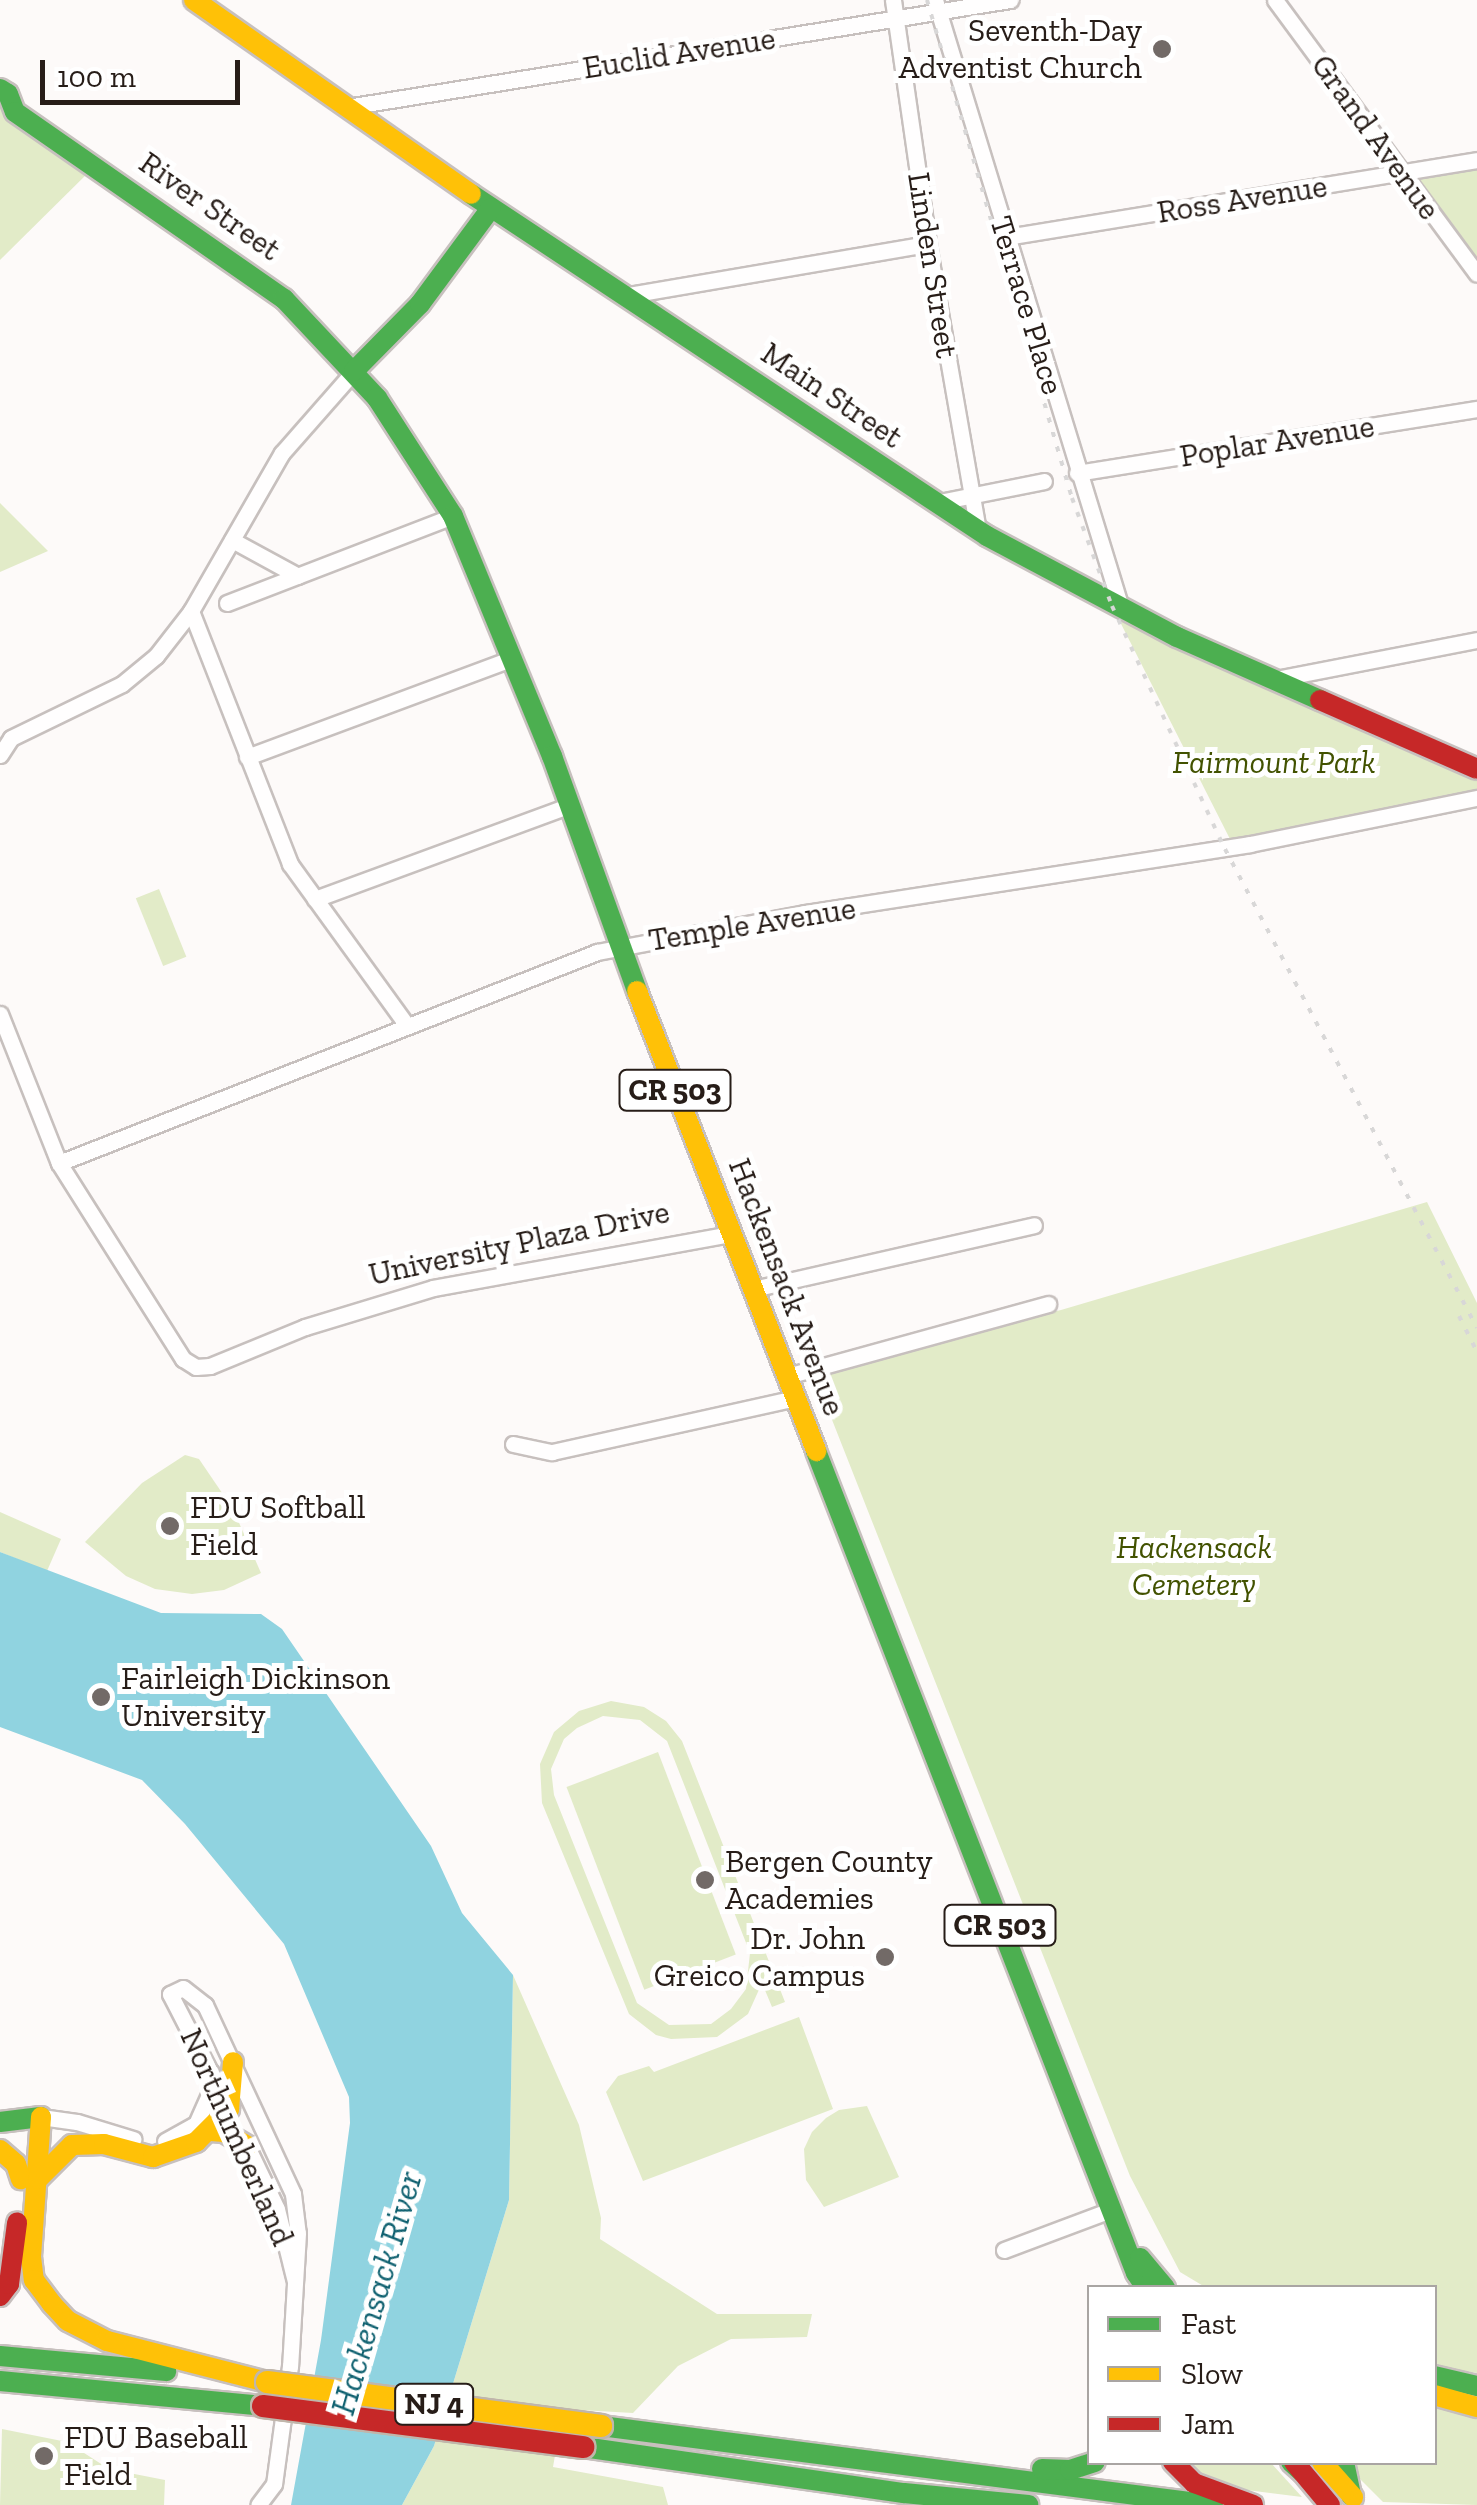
<!DOCTYPE html>
<html>
<head>
<meta charset="utf-8">
<style>
	body { margin:0 }
	#map { position:relative; width:1477px; height:2505px; overflow:hidden; background:#fdfaf9; font-family:"Zilla Slab",serif }
	div>[style] { position:absolute }
	.green>* { inset:0; background:#e2ebc8; transform-origin:0 0 }
	.water>* { inset:0; background:#90d3e0 }
	.roads { filter:drop-shadow(2px 0 #c7c0be) drop-shadow(-2px 0 #c7c0be) drop-shadow(0 2px #c7c0be) drop-shadow(0 -2px #c7c0be) }
	.street>* { height:15px; margin:-7.5px; padding:0 7.5px; transform-origin:7.5px; border-radius:7.5px; background:#fffefe }
	.fast>* { height:20px; margin:-10px; padding:0 10px; transform-origin:10px; border-radius:10px; background:#4caf50 }
	.slow>* { height:20px; margin:-10px; padding:0 10px; transform-origin:10px; border-radius:10px; background:#ffc107 }
	.jam>* { height:20px; margin:-10px; padding:0 10px; transform-origin:10px; border-radius:10px; background:#c62828 }
	.rail>* { height:4px; margin-top:-2px; transform-origin:0; background:repeating-linear-gradient(90deg,#d8d7d7 0 5px,transparent 0 15px) }
	.bridges { filter:drop-shadow(2px 0 #c0b6ab) drop-shadow(-2px 0 #c0b6ab) drop-shadow(0 2px #c0b6ab) drop-shadow(0 -2px #c0b6ab) }
	.slow-bridge>* { height:22px; margin:-11px; padding:0 11px; transform-origin:11px; border-radius:11px; background:#ffc107 }
	.jam-bridge>* { height:22px; margin:-11px; padding:0 11px; transform-origin:11px; border-radius:11px; background:#c62828 }
	.dots>* { width:28px; height:28px; translate:-50% -50%; box-sizing:border-box; border:5px solid #fff; border-radius:50% }
	span { translate:-50% -50%; white-space:nowrap; text-align:center; line-height:1.15; -webkit-text-stroke:10px #fff; paint-order:stroke }
	.shield-label span { padding:2px 8px; background:#fff; border:2px solid; border-radius:8px; -webkit-text-stroke-width:0 }
	.shield-label { font-size:30px; color:#271d18; font-weight:700 }
	.poi-label { font-size:32px; color:#271d18 }
	.right { translate:-100% -50%; text-align:right }
	.left { translate:0 -50%; text-align:left }
	.street-label { font-size:32px; color:#271d18 }
	.park-label { font-size:32px; color:#425200; font-style:italic }
	.water-label { font-size:35px; color:#116271; font-style:italic }
	.legend { position:absolute; left:1087px; top:2285px; width:350px; height:180px; box-sizing:border-box; background:#fff; border:2px solid #a9a5a3; margin:0; padding:12px 18px; list-style:none; font-size:30px; color:#271d18 }
	.legend li { display:flex; align-items:center; gap:20px; height:50px }
	.legend b { width:50px; border:2px solid #a9a5a3 }
	.scale { position:absolute; left:40px; top:60px; width:200px; height:45px; box-sizing:border-box; border:5px solid #271d18; border-top:0; padding-left:12px; font-size:30px; line-height:35px; white-space:nowrap; color:#271d18; -webkit-text-stroke:8px #fff; paint-order:stroke }
</style>
</head>
<body>
<div id="map">
	<div class="green">
		<i style="clip-path:polygon(0 103px,95px 166px,0 260px)"></i>
		<i style="clip-path:polygon(1477px 158px,1477px 274px,1403px 174px)"></i>
		<i style="clip-path:polygon(0 503px,48px 551px,0 572px)"></i>
		<i style="clip-path:polygon(1112px 606px,1477px 769px,1477px 798px,1234px 847px)"></i>
		<i style="left:159px;top:889px;width:73px;height:25px;rotate:68deg"></i>
		<i style="clip-path:polygon(1427px 1202px,1477px 1303px,1477px 2373px,1435px 2366px,1434px 2288px,1205px 2287px,1180px 2272px,1130px 2176px,812px 1369px,1061px 1310px)"></i>
		<i style="clip-path:polygon(185px 1455px,199px 1459px,233px 1509px,261px 1573px,224px 1590px,192px 1594px,155px 1589px,126px 1576px,85px 1542px,142px 1483px)"></i>
		<i style="clip-path:polygon(0 1512px,61px 1539px,47px 1571px,0 1552px)"></i>
		<i style="clip-path:polygon(evenodd,611px 1701px,644px 1707px,666px 1721px,682px 1741px,785px 2002px,772px 2007px,762px 1983px,748px 2014px,717px 2037px,671px 2039px,656px 2035px,629px 2014px,542px 1803px,540px 1764px,554px 1732px,579px 1711px,611px 1701px,603px 1716px,640px 1720px,667px 1741px,750px 1953px,746px 1989px,731px 2009px,711px 2024px,669px 2025px,637px 2003px,554px 1795px,551px 1769px,564px 1739px,577px 1728px,603px 1716px)"></i>
		<i style="left:658px;top:1752px;width:217px;height:98px;rotate:69deg"></i>
		<i style="clip-path:polygon(513px 1975px,579px 2125px,601px 2218px,600px 2239px,717px 2314px,812px 2314px,807px 2337px,731px 2339px,678px 2366px,633px 2413px,563px 2409px,553px 2467px,663px 2487px,668px 2505px,402px 2505px,434px 2446px,509px 2200px)"></i>
		<i style="clip-path:polygon(799px 2017px,833px 2109px,643px 2181px,606px 2092px,618px 2076px,649px 2066px,654px 2072px)"></i>
		<i style="clip-path:polygon(867px 2106px,899px 2177px,824px 2207px,806px 2180px,804px 2149px,812px 2132px,826px 2118px,839px 2110px)"></i>
		<i style="clip-path:polygon(1435px 2406px,1477px 2418px,1477px 2505px,1383px 2502px,1358px 2477px,1352px 2463px,1434px 2462px)"></i>
		<i style="clip-path:polygon(2px 2429px,67px 2442px,109px 2469px,165px 2480px,164px 2505px,0 2505px)"></i>
		<i style="clip-path:polygon(1185px 2463px,1271px 2463px,1302px 2497px,1223px 2487px)"></i>
	</div>
	<div class="water">
		<i style="clip-path:polygon(0 1552px,161px 1613px,261px 1614px,282px 1629px,431px 1846px,462px 1913px,513px 1975px,509px 2200px,434px 2446px,402px 2505px,291px 2505px,321px 2340px,350px 2123px,349px 2097px,284px 1944px,185px 1824px,142px 1780px,0 1727px)"></i>
	</div>
	<div class="roads">
		<div class="street">
			<i style="left:893px;top:0;width:246px;rotate:81.8deg"></i>
			<i style="left:928px;top:244px;width:290px;rotate:80.1deg"></i>
			<i style="left:935px;top:0;width:636px;rotate:72.99deg"></i>
			<i style="left:1275px;top:0;width:340px;rotate:53.6deg"></i>
			<i style="left:347px;top:107px;width:672px;rotate:-9.17deg"></i>
			<i style="left:1007px;top:237px;width:476px;rotate:-9.3deg"></i>
			<i style="left:623px;top:296px;width:309px;rotate:-9.7deg"></i>
			<i style="left:1077px;top:473px;width:405px;rotate:-9.1deg"></i>
			<i style="left:934px;top:503px;width:112px;rotate:-11.3deg"></i>
			<i style="left:232px;top:540px;width:75px;rotate:28.6deg"></i>
			<i style="left:227px;top:603px;width:242px;rotate:-21.1deg"></i>
			<i style="left:191px;top:611px;width:272px;rotate:68.6deg"></i>
			<i style="left:290px;top:864px;width:198px;rotate:54.1deg"></i>
			<i style="left:1271px;top:680px;width:210px;rotate:-11deg"></i>
			<i style="left:0;top:755px;width:20px;rotate:-57deg"></i>
			<i style="left:11px;top:738px;width:123px;rotate:-25.9deg"></i>
			<i style="left:122px;top:684px;width:44px;rotate:-39.5deg"></i>
			<i style="left:156px;top:656px;width:57px;rotate:-52.1deg"></i>
			<i style="left:191px;top:611px;width:182px;rotate:-60.1deg"></i>
			<i style="left:282px;top:453px;width:109px;rotate:-48.7deg"></i>
			<i style="left:247px;top:757px;width:284px;rotate:-20.4deg"></i>
			<i style="left:315px;top:899px;width:272px;rotate:-20.2deg"></i>
			<i style="left:0;top:1014px;width:160px;rotate:68.4deg"></i>
			<i style="left:59px;top:1163px;width:232px;rotate:57.7deg"></i>
			<i style="left:183px;top:1359px;width:15px;rotate:32deg"></i>
			<i style="left:196px;top:1367px;width:14px;rotate:-4deg"></i>
			<i style="left:210px;top:1366px;width:103px;rotate:-22.3deg"></i>
			<i style="left:305px;top:1327px;width:134px;rotate:-16.9deg"></i>
			<i style="left:433px;top:1288px;width:303px;rotate:-10.3deg"></i>
			<i style="left:59px;top:1163px;width:578px;rotate:-21.41deg"></i>
			<i style="left:597px;top:952px;width:212px;rotate:-10.6deg"></i>
			<i style="left:805px;top:913px;width:450px;rotate:-8.8deg"></i>
			<i style="left:1250px;top:844px;width:232px;rotate:-11.5deg"></i>
			<i style="left:753px;top:1289px;width:288px;rotate:-12.8deg"></i>
			<i style="left:787px;top:1376px;width:271px;rotate:-15.4deg"></i>
			<i style="left:513px;top:1444px;width:40px;rotate:12deg"></i>
			<i style="left:552px;top:1452px;width:249px;rotate:-12.5deg"></i>
			<i style="left:224px;top:2099px;width:118px;rotate:-117.2deg"></i>
			<i style="left:170px;top:1994px;width:14px;rotate:-25deg"></i>
			<i style="left:183px;top:1988px;width:28px;rotate:38deg"></i>
			<i style="left:205px;top:2005px;width:208px;rotate:65deg"></i>
			<i style="left:293px;top:2194px;width:39px;rotate:83deg"></i>
			<i style="left:298px;top:2233px;width:133px;rotate:93.4deg"></i>
			<i style="left:290px;top:2366px;width:119px;rotate:97.7deg"></i>
			<i style="left:274px;top:2484px;width:26px;rotate:127deg"></i>
			<i style="left:41px;top:2117px;width:36px;rotate:8deg"></i>
			<i style="left:77px;top:2122px;width:59px;rotate:16.9deg"></i>
			<i style="left:165px;top:2141px;width:35px;rotate:-29deg"></i>
			<i style="left:196px;top:2124px;width:32px;rotate:-66deg"></i>
			<i style="left:209px;top:2095px;width:23px;rotate:-85deg"></i>
			<i style="left:245px;top:2142px;width:74px;rotate:64.5deg"></i>
			<i style="left:277px;top:2209px;width:75px;rotate:76.1deg"></i>
			<i style="left:1004px;top:2250px;width:116px;rotate:-20.6deg"></i>
		</div>
		<div class="fast">
			<i style="left:0;top:89px;width:9px;rotate:32deg"></i>
			<i style="left:8px;top:94px;width:19px;rotate:69deg"></i>
			<i style="left:15px;top:112px;width:328px;rotate:34.8deg"></i>
			<i style="left:284px;top:299px;width:136px;rotate:46.8deg"></i>
			<i style="left:377px;top:398px;width:140px;rotate:57.2deg"></i>
			<i style="left:453px;top:516px;width:260px;rotate:67.6deg"></i>
			<i style="left:552px;top:756px;width:250px;rotate:70.1deg"></i>
			<i style="left:471px;top:194px;width:619px;rotate:33.54deg"></i>
			<i style="left:987px;top:536px;width:215px;rotate:28deg"></i>
			<i style="left:1177px;top:637px;width:156px;rotate:23.8deg"></i>
			<i style="left:354px;top:371px;width:94px;rotate:-45.4deg"></i>
			<i style="left:420px;top:304px;width:119px;rotate:-53.5deg"></i>
			<i style="left:816px;top:1451px;width:882px;rotate:68.73deg"></i>
			<i style="left:1136px;top:2273px;width:18px;rotate:56deg"></i>
			<i style="left:0;top:2122px;width:41px;rotate:-7deg"></i>
			<i style="left:1140px;top:2258px;width:39px;rotate:50deg"></i>
			<i style="left:0;top:2356px;width:167px;rotate:5.2deg"></i>
			<i style="left:1434px;top:2376px;width:44px;rotate:13.1deg"></i>
			<i style="left:0;top:2381px;width:264px;rotate:5.4deg"></i>
			<i style="left:601px;top:2426px;width:617px;rotate:7.36deg"></i>
			<i style="left:583px;top:2447px;width:324px;rotate:8.2deg"></i>
			<i style="left:904px;top:2493px;width:125px;rotate:5.5deg"></i>
			<i style="left:1291px;top:2462px;width:15px;rotate:42deg"></i>
			<i style="left:1344px;top:2462px;width:34px;rotate:78deg"></i>
			<i style="left:1042px;top:2469px;width:28px;rotate:2deg"></i>
			<i style="left:1070px;top:2470px;width:26px;rotate:-18deg"></i>
		</div>
		<div class="slow">
			<i style="left:194px;top:0;width:338px;rotate:35deg"></i>
			<i style="left:637px;top:991px;width:494px;rotate:68.7deg"></i>
			<i style="left:41px;top:2117px;width:140px;rotate:94.1deg"></i>
			<i style="left:31px;top:2257px;width:23px;rotate:83deg"></i>
			<i style="left:34px;top:2280px;width:30px;rotate:53deg"></i>
			<i style="left:52px;top:2304px;width:23px;rotate:47deg"></i>
			<i style="left:68px;top:2321px;width:44px;rotate:27.1deg"></i>
			<i style="left:107px;top:2341px;width:165px;rotate:14.4deg"></i>
			<i style="left:211px;top:2131px;width:13px;rotate:4deg"></i>
			<i style="left:224px;top:2132px;width:27px;rotate:31deg"></i>
			<i style="left:0;top:2150px;width:21px;rotate:41deg"></i>
			<i style="left:16px;top:2164px;width:16px;rotate:72deg"></i>
			<i style="left:38px;top:2179px;width:48px;rotate:-45deg"></i>
			<i style="left:72px;top:2145px;width:32px;rotate:-2deg"></i>
			<i style="left:104px;top:2144px;width:51px;rotate:14.9deg"></i>
			<i style="left:153px;top:2157px;width:46px;rotate:-19.2deg"></i>
			<i style="left:196px;top:2142px;width:47px;rotate:-45deg"></i>
			<i style="left:229px;top:2109px;width:47px;rotate:-85.1deg"></i>
			<i style="left:1434px;top:2395px;width:45px;rotate:15.6deg"></i>
			<i style="left:1322px;top:2462px;width:47px;rotate:48.5deg"></i>
		</div>
		<div class="jam">
			<i style="left:1320px;top:700px;width:171px;rotate:23.7deg"></i>
			<i style="left:0;top:2296px;width:15px;rotate:-53deg"></i>
			<i style="left:9px;top:2284px;width:62px;rotate:-82.5deg"></i>
			<i style="left:1173px;top:2462px;width:30px;rotate:45deg"></i>
			<i style="left:1194px;top:2483px;width:63px;rotate:20.4deg"></i>
			<i style="left:1294px;top:2462px;width:56px;rotate:50.1deg"></i>
		</div>
	</div>
	<div class="rail">
		<i style="left:927px;top:0;width:519px;rotate:73.77deg"></i>
		<i style="left:1072px;top:498px;width:115px;rotate:69.7deg"></i>
		<i style="left:1112px;top:606px;width:268px;rotate:65.1deg"></i>
		<i style="left:1225px;top:849px;width:541px;rotate:62.25deg"></i>
		<i style="left:1459px;top:1316px;width:40px;rotate:63.4deg"></i>
	</div>
	<div class="bridges">
		<div class="slow-bridge">
			<i style="left:267px;top:2382px;width:337px;rotate:7.5deg"></i>
		</div>
		<div class="jam-bridge">
			<i style="left:263px;top:2406px;width:323px;rotate:7.3deg"></i>
		</div>
	</div>
	<div class="dots">
		<i style="left:1162px;top:49px;background:#726a67"></i>
		<i style="left:170px;top:1526px;background:#726a67"></i>
		<i style="left:101px;top:1697px;background:#726a67"></i>
		<i style="left:705px;top:1880px;background:#726a67"></i>
		<i style="left:885px;top:1957px;background:#726a67"></i>
		<i style="left:44px;top:2456px;background:#726a67"></i>
	</div>
	<div class="shield-label">
		<span style="left:675px;top:1090px">CR 503</span>
		<span style="left:1000px;top:1925px">CR 503</span>
		<span style="left:434px;top:2404px">NJ 4</span>
	</div>
	<div class="poi-label">
		<span class="right" style="left:1142px;top:49px">Seventh-Day<br>Adventist Church</span>
		<span class="left" style="left:190px;top:1526px">FDU Softball<br>Field</span>
		<span class="left" style="left:121px;top:1697px">Fairleigh Dickinson<br>University</span>
		<span class="left" style="left:725px;top:1880px">Bergen County<br>Academies</span>
		<span class="right" style="left:865px;top:1957px">Dr. John<br>Greico Campus</span>
		<span class="left" style="left:64px;top:2456px">FDU Baseball<br>Field</span>
	</div>
	<div class="street-label">
		<span style="left:679px;top:53px;rotate:-9deg">Euclid Avenue</span>
		<span style="left:1376px;top:137px;rotate:54deg">Grand Avenue</span>
		<span style="left:1242px;top:199px;rotate:-9deg">Ross Avenue</span>
		<span style="left:210px;top:206px;rotate:35deg">River Street</span>
		<span style="left:933px;top:265px;rotate:81deg">Linden Street</span>
		<span style="left:1027px;top:305px;rotate:73deg">Terrace Place</span>
		<span style="left:832px;top:395px;rotate:34deg">Main Street</span>
		<span style="left:1277px;top:441px;rotate:-9deg">Poplar Avenue</span>
		<span style="left:752px;top:924px;rotate:-9deg">Temple Avenue</span>
		<span style="left:519px;top:1243px;rotate:-12deg">University Plaza Drive</span>
		<span style="left:787px;top:1287px;rotate:69deg">Hackensack Avenue</span>
		<span style="left:237px;top:2137px;rotate:66deg">Northumberland</span>
	</div>
	<div class="park-label">
		<span style="left:1274px;top:762px">Fairmount Park</span>
		<span style="left:1194px;top:1566px">Hackensack<br>Cemetery</span>
	</div>
	<div class="water-label">
		<span style="left:376px;top:2293px;rotate:-74deg">Hackensack River</span>
	</div>
	<ul class="legend">
	<li><b style="height:12px;background:#4caf50"></b>Fast</li>
	<li><b style="height:12px;background:#ffc107"></b>Slow</li>
	<li><b style="height:12px;background:#c62828"></b>Jam</li>
	</ul>
	<div class="scale">100 m</div>
</div>
</body>
</html>
